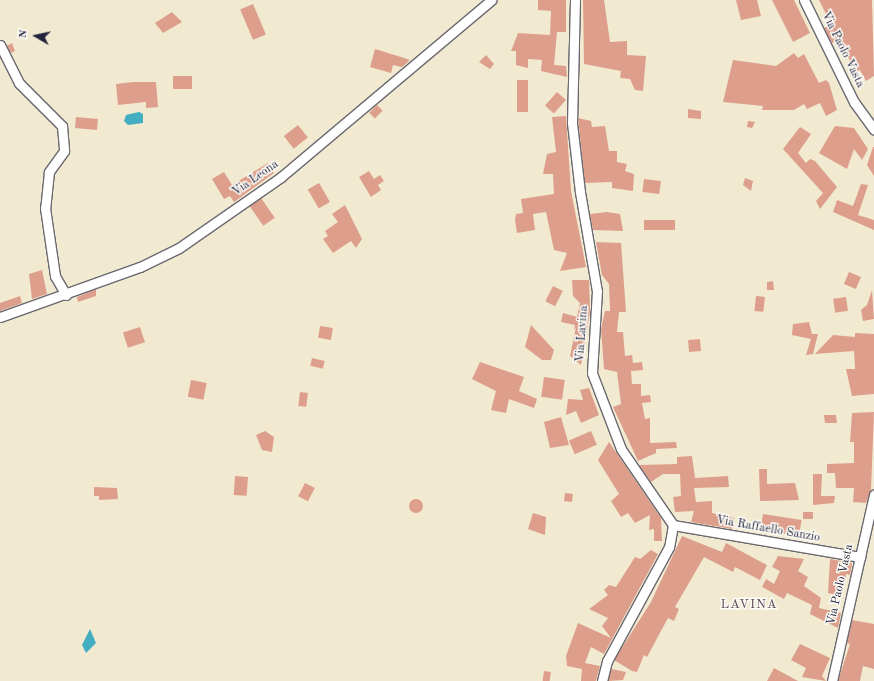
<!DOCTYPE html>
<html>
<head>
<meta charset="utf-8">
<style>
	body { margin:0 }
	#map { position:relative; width:874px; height:681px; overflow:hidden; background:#f1ead1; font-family:"Old Standard TT",serif }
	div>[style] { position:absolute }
	.water>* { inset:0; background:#43adc2 }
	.building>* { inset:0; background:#dd9f8b; transform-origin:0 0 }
	.round { border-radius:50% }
	.roads { filter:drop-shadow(1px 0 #6a6870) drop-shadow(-1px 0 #6a6870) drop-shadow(0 1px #6a6870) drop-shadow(0 -1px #6a6870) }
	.minor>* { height:9px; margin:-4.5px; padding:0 4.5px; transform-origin:4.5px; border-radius:4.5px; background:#fff }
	span { translate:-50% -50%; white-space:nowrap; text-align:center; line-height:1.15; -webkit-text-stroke:3px #fdfcf7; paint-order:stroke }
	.street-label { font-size:12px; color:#22223b }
	.neighbourhood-label { font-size:13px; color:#634e57; letter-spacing:1px }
	.north { position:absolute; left:16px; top:16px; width:40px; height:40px; -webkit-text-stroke:3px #fdfcf7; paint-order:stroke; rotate:279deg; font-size:11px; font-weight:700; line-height:16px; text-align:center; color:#22223b }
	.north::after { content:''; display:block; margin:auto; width:14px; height:18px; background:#22223b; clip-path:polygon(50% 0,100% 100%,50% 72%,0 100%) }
</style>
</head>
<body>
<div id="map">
	<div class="water">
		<i style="clip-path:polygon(139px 112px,143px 114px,143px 123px,128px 125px,124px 121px,126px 115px)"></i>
		<i style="clip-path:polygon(90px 629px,96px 643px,86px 653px,82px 645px)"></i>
	</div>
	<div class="building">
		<i style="clip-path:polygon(538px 0,566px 0,566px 32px,557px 32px,554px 65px,566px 66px,567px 77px,541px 71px,542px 60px,528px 59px,528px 68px,516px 65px,516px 51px,511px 51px,518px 33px,550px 35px,551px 11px,538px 10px)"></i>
		<i style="clip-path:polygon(583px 0,604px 0,610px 42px,627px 41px,627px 55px,646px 56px,643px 91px,635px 90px,630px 79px,620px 78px,621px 71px,584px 64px)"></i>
		<i style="clip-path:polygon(736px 0,757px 0,761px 16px,741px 20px)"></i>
		<i style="clip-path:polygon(772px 0,794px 0,810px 33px,793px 42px)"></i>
		<i style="clip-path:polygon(819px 0,872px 0,874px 76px,866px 81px,860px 70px,856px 72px,839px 40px,832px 43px,824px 28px,831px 24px)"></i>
		<i style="left:253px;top:4px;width:33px;height:14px;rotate:67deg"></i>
		<i style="clip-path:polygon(172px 12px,182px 22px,163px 33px,155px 23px)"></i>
		<i style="clip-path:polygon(12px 43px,15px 51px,11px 53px,7px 46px)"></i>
		<i style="clip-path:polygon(375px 49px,401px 57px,410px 60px,402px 67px,393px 65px,391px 73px,370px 67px)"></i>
		<i style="clip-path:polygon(794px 53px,798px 58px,804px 54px,819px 83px,826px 80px,829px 83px,837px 110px,826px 116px,820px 103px,807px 109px,804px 104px,794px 110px,762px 110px,763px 106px,723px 102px,733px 60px,776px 66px)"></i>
		<i style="clip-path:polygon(486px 55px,494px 64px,490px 69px,479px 62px)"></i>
		<i style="left:173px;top:76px;width:19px;height:13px"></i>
		<i style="left:517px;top:80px;width:11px;height:32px"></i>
		<i style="clip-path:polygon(133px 82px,156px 82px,158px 107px,146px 108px,146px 102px,118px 105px,116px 84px)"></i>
		<i style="left:557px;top:92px;width:12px;height:18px;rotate:42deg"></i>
		<i style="left:377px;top:105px;width:8px;height:11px;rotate:45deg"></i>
		<i style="clip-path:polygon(688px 109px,701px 111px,701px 119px,688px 118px)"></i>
		<i style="clip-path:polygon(566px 116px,571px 191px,586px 267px,560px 271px,567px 253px,554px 250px,546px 212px,533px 214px,535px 230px,517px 233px,515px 220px,516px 214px,523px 213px,521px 199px,554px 194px,553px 174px,543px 174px,547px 154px,556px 152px,552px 117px)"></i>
		<i style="left:76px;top:117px;width:22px;height:11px;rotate:5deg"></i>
		<i style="clip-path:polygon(578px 118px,591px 121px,592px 127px,605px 126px,609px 151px,617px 151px,617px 162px,627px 164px,625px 171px,634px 174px,633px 191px,612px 188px,612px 182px,585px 183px)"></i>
		<i style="clip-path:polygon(748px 121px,755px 122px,752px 128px,747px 127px)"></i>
		<i style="left:298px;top:125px;width:16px;height:18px;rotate:52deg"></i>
		<i style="clip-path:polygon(835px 126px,854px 128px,868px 149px,862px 160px,854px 149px,847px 169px,819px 153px)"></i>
		<i style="clip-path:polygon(800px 127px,811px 134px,798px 153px,806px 163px,810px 159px,815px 161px,837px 187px,820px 209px,816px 201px,823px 193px,783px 149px)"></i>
		<i style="clip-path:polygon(873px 147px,874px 147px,874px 176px,867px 165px)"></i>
		<i style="clip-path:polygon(268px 163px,274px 173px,234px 202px,230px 196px,224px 199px,212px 179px,224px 172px,232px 185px)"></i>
		<i style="clip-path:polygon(369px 171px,374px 179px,380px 175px,384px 181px,378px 185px,381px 190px,371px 197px,359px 177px)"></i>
		<i style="clip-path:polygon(745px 178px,753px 181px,751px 191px,743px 185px)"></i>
		<i style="left:644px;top:179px;width:17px;height:13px;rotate:7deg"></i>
		<i style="left:319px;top:183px;width:22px;height:13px;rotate:60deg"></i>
		<i style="clip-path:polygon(861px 184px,868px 185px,858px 215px,874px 220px,874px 230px,833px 212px,837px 200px,853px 206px)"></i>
		<i style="left:261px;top:198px;width:24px;height:14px;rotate:55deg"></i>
		<i style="clip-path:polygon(345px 205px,362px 239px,356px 248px,351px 241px,333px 253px,323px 239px,328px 236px,325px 231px,338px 222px,332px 214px)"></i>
		<i style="clip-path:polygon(607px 212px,620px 214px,623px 231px,593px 230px,590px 214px)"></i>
		<i style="left:644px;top:220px;width:31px;height:10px"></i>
		<i style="clip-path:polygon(596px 242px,621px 243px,626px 312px,619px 312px,617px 332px,623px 332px,625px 356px,632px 355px,633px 363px,642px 362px,643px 370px,631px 371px,632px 384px,641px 384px,641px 396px,650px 395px,651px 402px,642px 403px,645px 419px,650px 418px,650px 443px,676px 442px,677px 448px,656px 449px,656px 453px,638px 461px,613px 407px,621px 404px,617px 372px,604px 369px,601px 329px,605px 311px,610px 311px,609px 284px,602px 275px)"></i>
		<i style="clip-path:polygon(42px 270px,47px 294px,32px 299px,29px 274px)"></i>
		<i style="left:849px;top:272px;width:13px;height:13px;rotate:23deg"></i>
		<i style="clip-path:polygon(572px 280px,589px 280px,590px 312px,581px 365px,570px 356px,576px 327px,574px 330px,575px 325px,561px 322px,563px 313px,577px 317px,580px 303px,573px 296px)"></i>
		<i style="clip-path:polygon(773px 281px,774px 290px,767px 290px,767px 282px)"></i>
		<i style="left:553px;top:286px;width:11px;height:17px;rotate:27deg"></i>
		<i style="clip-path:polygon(96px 289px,96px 296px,78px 302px,77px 297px)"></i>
		<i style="clip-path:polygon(872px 290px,874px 319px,863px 321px,861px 310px,867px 305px)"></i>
		<i style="clip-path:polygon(20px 296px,22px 303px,0 311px,0 303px)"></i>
		<i style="left:756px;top:296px;width:9px;height:15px;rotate:6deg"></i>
		<i style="left:846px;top:297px;width:14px;height:13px;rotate:82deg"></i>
		<i style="clip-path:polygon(809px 322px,812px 334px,818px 334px,813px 354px,806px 355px,811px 339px,792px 335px,793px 324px)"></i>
		<i style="clip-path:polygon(531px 325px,554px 350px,551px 360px,542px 360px,525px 347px)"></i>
		<i style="left:320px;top:326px;width:13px;height:12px;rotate:9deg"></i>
		<i style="left:140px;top:327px;width:16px;height:18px;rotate:72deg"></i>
		<i style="clip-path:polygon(855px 333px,874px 334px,874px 394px,852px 396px,846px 369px,855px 369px,854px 351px,815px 354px,833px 335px,855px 337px)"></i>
		<i style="left:700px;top:339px;width:12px;height:12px;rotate:85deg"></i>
		<i style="left:312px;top:358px;width:13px;height:8px;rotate:13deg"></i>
		<i style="clip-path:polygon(480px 362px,524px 377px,519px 391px,537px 399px,534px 408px,509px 399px,506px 413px,491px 410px,496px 391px,472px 379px)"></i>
		<i style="left:544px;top:377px;width:21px;height:20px;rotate:8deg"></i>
		<i style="left:191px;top:380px;width:16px;height:17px;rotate:11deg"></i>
		<i style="clip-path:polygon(589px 388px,599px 415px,581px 423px,576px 411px,566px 415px,568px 399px,583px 400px,580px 390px)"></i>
		<i style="left:300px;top:392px;width:8px;height:14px;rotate:7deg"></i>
		<i style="clip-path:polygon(874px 412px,871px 490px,866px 503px,853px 502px,854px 488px,836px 488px,835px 473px,827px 473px,827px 464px,854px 463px,854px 442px,850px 442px,852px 413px)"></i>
		<i style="clip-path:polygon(824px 415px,836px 415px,837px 423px,825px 423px)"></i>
		<i style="clip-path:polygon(561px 417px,569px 445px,550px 448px,544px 422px)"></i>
		<i style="clip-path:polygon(265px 431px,274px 437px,272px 452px,262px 450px,256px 435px)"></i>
		<i style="left:591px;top:431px;width:15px;height:24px;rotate:67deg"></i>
		<i style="clip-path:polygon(609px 442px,661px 518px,662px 541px,654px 541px,654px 529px,649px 530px,650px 515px,635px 523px,628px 513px,621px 517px,611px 501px,619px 494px,598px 460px)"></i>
		<i style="clip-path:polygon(692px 456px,695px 478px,728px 476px,729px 487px,694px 488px,696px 502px,712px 501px,712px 513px,734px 518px,732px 529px,691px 522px,694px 511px,675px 512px,673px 497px,681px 496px,680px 474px,663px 474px,651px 482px,639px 465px,677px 464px,677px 457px)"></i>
		<i style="clip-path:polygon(759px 469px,767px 469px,767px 484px,795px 483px,799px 500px,760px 501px)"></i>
		<i style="clip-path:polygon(813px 474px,822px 474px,821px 496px,835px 496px,834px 503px,813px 505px)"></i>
		<i style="left:235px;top:476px;width:13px;height:19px;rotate:4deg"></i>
		<i style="left:305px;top:483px;width:11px;height:15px;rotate:27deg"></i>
		<i style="clip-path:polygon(94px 487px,117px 488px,118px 499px,99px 500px,99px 496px,94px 496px)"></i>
		<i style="left:565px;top:493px;width:8px;height:8px;rotate:7deg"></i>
		<i class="round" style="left:409px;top:499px;width:14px;height:14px"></i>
		<i style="left:803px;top:512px;width:10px;height:7px"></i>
		<i style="clip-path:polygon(533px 513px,546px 517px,545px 535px,528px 529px)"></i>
		<i style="left:763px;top:514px;width:39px;height:16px;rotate:9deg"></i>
		<i style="clip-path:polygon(682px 536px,722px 552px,726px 543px,767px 565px,760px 580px,735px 567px,733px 572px,704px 557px,675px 607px,679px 609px,674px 621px,668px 618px,647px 657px,644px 655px,637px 672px,632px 671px,614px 660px,651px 602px)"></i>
		<i style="clip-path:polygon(651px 550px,658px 554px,604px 654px,591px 647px,585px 663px,600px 666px,596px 681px,581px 681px,582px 669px,567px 666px,566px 656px,578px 623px,611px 638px,602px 626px,608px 618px,589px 609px,608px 595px,604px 590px,609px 585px,616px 587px,635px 557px,640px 559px)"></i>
		<i style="clip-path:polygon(778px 556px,804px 559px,798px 571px,808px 577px,804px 586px,821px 598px,819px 608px,841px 613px,838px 628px,810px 614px,812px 605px,787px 593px,784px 599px,762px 587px,766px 579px,774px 584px,780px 571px,772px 567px)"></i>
		<i style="clip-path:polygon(830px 559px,852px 563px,850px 575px,846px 574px,842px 596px,828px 593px)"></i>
		<i style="clip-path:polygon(852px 620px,874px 624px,874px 669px,863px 666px,860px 681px,838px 681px,850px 644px,847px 643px)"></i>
		<i style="clip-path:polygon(800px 644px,830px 658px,822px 676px,826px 681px,802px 677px,806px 668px,791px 660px)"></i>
		<i style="clip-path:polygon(774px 668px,798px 681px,767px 681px)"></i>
		<i style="clip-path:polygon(611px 669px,626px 672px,623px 680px,608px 681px)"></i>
		<i style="left:544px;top:671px;width:7px;height:10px;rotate:8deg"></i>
	</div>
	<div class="roads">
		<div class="minor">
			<i style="left:575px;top:0;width:123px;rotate:91.4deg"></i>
			<i style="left:572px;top:123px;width:69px;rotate:83.4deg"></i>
			<i style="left:580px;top:192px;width:100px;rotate:80.3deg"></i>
			<i style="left:597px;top:291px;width:82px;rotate:93.5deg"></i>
			<i style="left:592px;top:373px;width:81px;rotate:69.1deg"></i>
			<i style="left:621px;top:449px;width:92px;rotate:55.6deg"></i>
			<i style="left:673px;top:525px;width:22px;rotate:100deg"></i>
			<i style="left:669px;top:547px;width:130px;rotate:118.5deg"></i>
			<i style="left:607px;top:661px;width:21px;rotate:104deg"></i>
			<i style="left:804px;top:0;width:114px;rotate:63.9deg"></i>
			<i style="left:854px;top:102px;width:34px;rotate:54deg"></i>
			<i style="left:0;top:45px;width:42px;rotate:63.4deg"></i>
			<i style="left:19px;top:83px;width:61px;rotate:45deg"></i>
			<i style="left:62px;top:126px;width:25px;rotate:85deg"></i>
			<i style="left:64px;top:151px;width:26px;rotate:126deg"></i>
			<i style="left:49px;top:172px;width:36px;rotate:96deg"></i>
			<i style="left:45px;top:208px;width:69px;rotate:81.6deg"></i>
			<i style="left:55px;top:276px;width:22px;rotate:60deg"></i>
			<i style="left:0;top:317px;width:149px;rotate:-19.7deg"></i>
			<i style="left:140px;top:267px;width:43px;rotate:-26deg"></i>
			<i style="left:179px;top:248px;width:124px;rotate:-34.8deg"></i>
			<i style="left:281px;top:177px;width:275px;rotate:-40.1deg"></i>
			<i style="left:673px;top:525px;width:190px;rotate:9.7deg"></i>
			<i style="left:832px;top:681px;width:191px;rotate:-77.3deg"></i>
		</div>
	</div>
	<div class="street-label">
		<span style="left:842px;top:50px;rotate:64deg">Via Paolo Vasta</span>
		<span style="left:256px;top:179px;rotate:-35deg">Via Leona</span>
		<span style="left:583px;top:334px;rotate:-86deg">Via Lavina</span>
		<span style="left:768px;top:530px;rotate:10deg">Via Raffaello Sanzio</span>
		<span style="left:841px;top:585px;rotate:-77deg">Via Paolo Vasta</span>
	</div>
	<div class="neighbourhood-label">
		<span style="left:749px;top:605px">LAVINA</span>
	</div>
	<div class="north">N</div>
</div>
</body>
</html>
